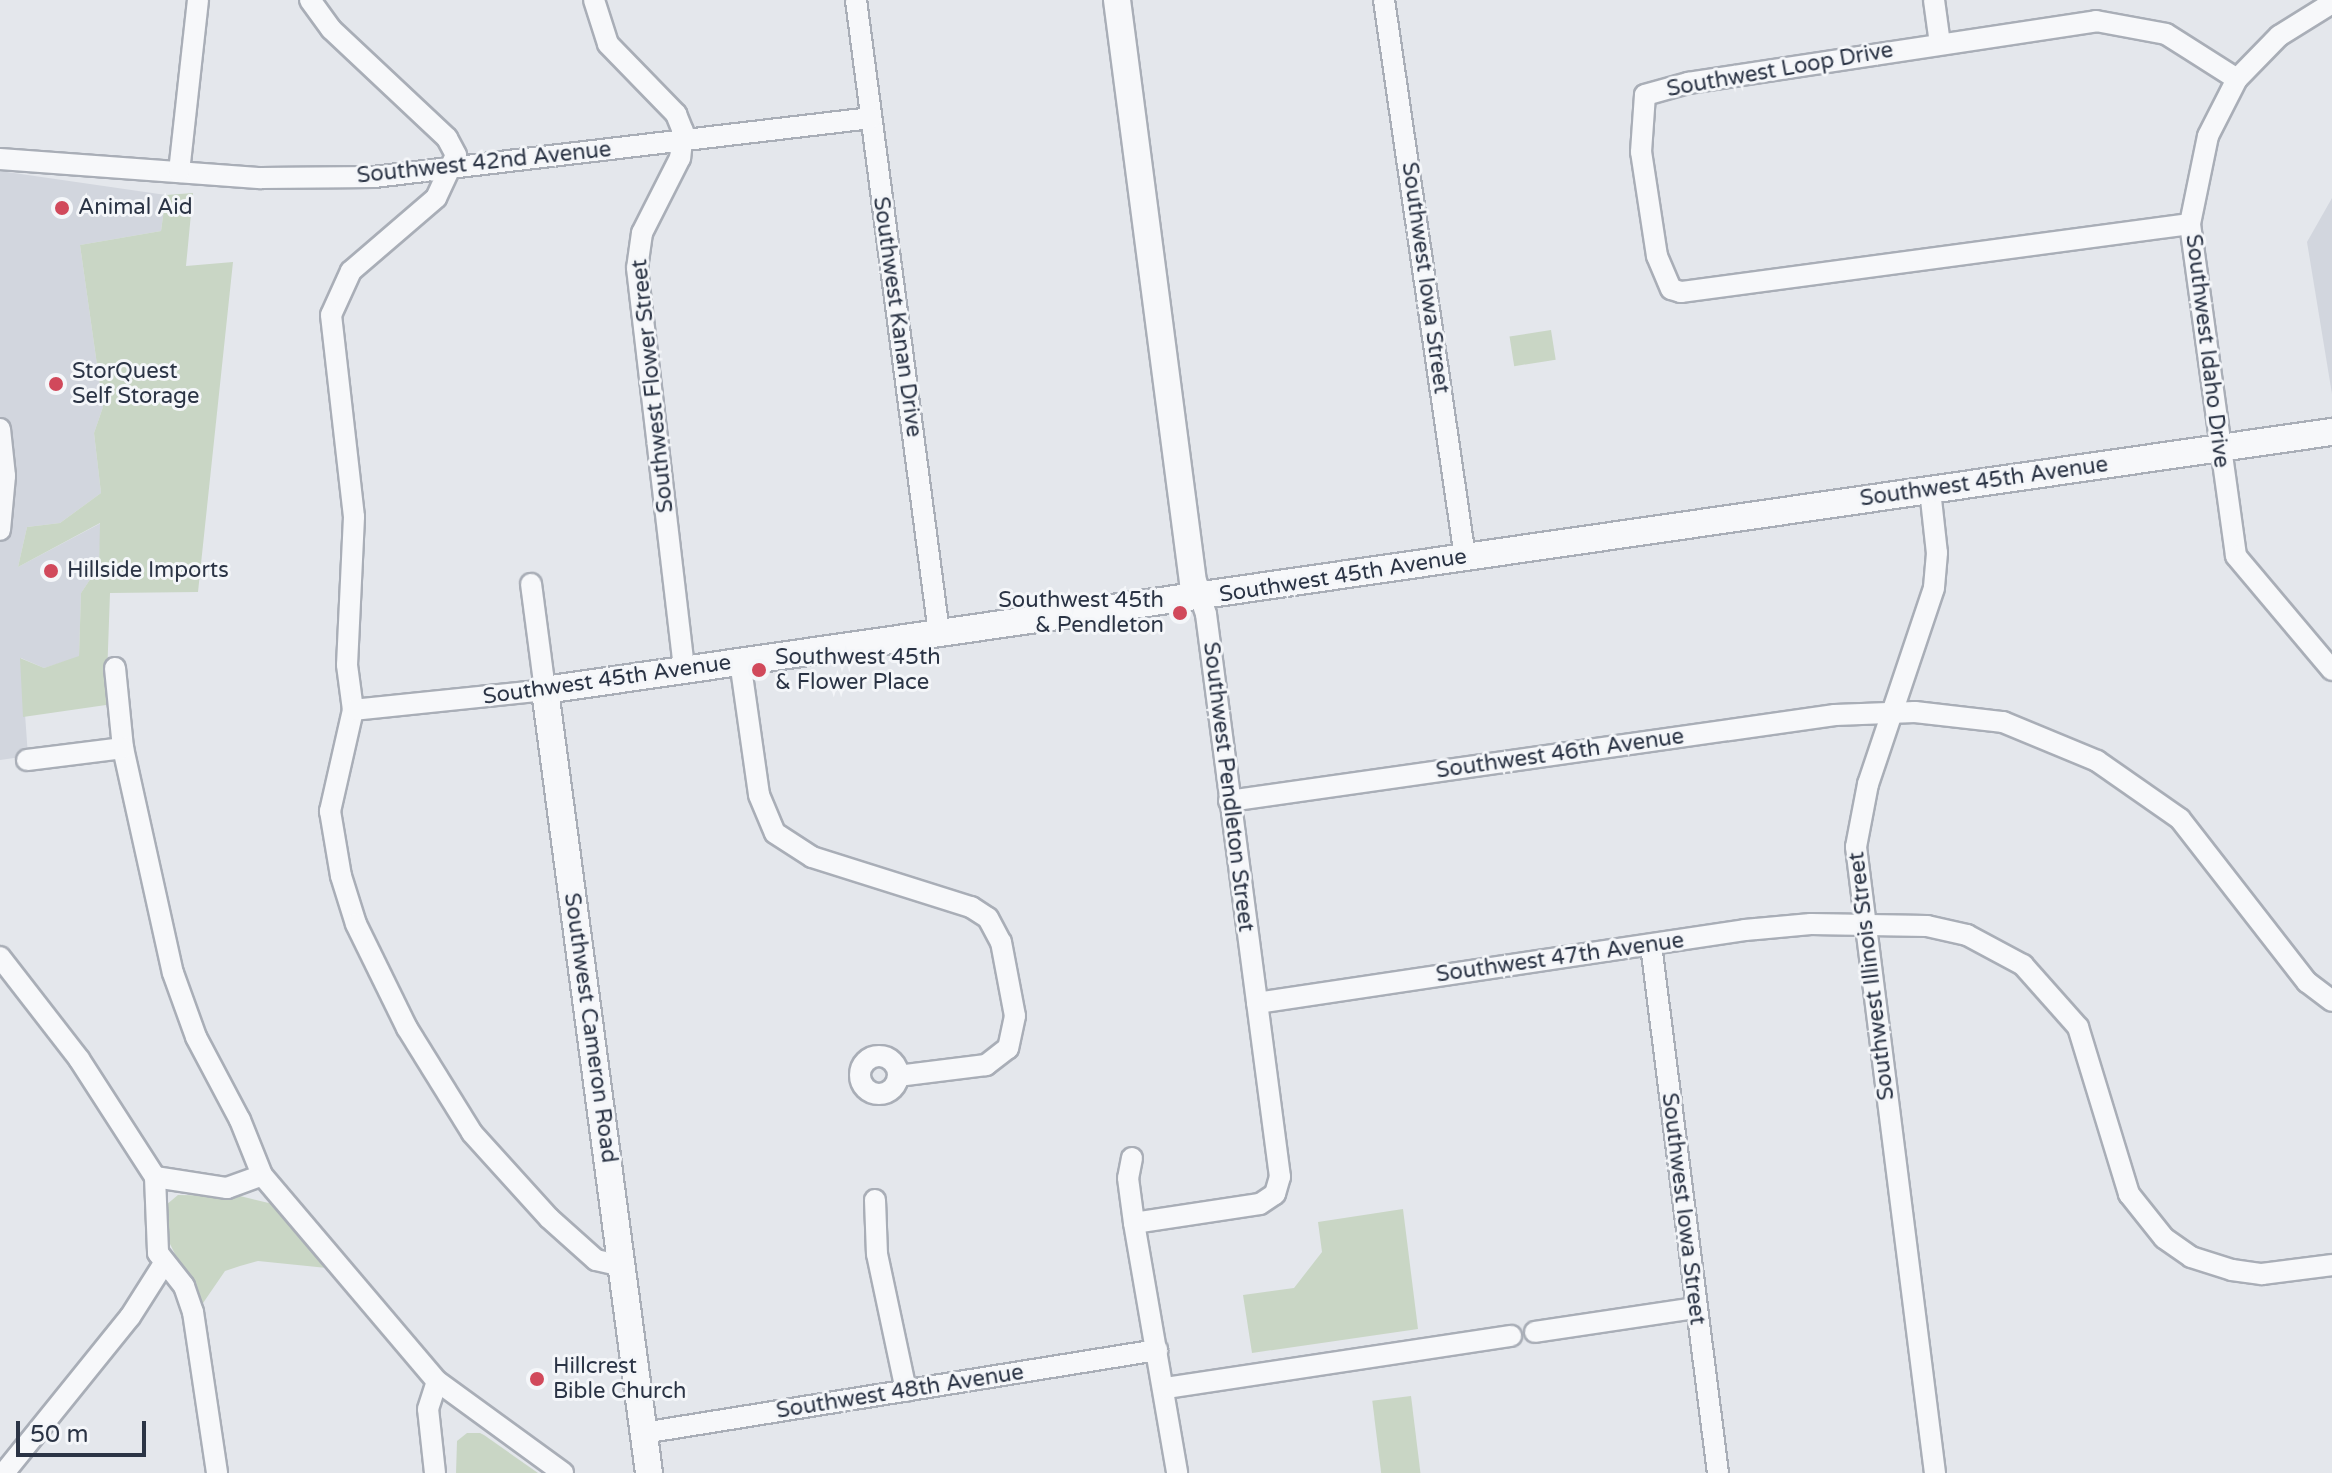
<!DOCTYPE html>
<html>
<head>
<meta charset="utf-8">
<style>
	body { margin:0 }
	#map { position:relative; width:2332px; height:1473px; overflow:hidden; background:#e4e7ec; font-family:"Varela Round",sans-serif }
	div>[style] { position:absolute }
	.built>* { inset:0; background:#d2d6de }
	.green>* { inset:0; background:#c9d6c5; transform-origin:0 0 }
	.roads { filter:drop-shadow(2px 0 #a9aeb7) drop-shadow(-2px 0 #a9aeb7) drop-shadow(0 2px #a9aeb7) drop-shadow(0 -2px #a9aeb7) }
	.minor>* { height:20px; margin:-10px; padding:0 10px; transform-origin:10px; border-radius:10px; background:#f7f8fa }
	.minor>.ring { margin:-10px; padding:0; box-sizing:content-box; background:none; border:20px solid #f7f8fa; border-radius:50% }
	.tertiary>* { height:26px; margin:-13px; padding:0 13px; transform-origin:13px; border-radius:13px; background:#f7f8fa }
	.dots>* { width:22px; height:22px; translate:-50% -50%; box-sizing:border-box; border:4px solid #f4f6f9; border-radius:50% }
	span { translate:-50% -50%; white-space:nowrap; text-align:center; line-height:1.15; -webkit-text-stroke:6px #f4f6f9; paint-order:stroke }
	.street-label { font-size:22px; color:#2b3445 }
	.poi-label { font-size:22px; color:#2b3445 }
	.left { translate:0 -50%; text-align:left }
	.right { translate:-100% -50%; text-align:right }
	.scale { position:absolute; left:16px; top:1421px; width:130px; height:36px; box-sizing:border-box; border:4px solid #2b3445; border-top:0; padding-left:10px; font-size:24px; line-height:28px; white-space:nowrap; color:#2b3445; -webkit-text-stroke:6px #f4f6f9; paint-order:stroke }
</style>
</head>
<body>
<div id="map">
	<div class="built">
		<i style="clip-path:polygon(0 171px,166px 195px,161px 231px,80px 245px,103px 407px,94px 433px,101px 493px,60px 523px,27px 527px,18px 567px,101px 523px,99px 566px,81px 593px,79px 657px,44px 668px,21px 658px,28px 756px,0 760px)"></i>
		<i style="clip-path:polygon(2332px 198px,2332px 394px,2307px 242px)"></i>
	</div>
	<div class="green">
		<i style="clip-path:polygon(193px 193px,186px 266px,233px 262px,198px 592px,110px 593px,106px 705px,23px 717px,20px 658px,44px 668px,79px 656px,81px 593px,99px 566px,100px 523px,18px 567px,27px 527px,60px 523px,101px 493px,94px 433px,103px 407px,80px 245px,161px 231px,166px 195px)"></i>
		<i style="left:1551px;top:330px;width:30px;height:42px;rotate:81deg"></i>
		<i style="clip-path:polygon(178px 1195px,240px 1196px,277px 1205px,296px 1221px,327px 1268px,258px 1261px,240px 1266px,225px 1271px,201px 1306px,166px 1236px,166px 1205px)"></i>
		<i style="clip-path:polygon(1403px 1209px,1418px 1329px,1252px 1353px,1243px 1295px,1294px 1288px,1322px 1252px,1318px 1222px)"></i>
		<i style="left:1411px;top:1396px;width:78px;height:39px;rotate:83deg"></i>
		<i style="clip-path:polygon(480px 1433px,484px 1435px,538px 1473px,456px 1473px,457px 1441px,467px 1433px)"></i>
	</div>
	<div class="roads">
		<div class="minor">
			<i style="left:310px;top:0;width:36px;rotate:54deg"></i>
			<i style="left:331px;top:29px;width:159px;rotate:43.2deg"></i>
			<i style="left:447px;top:138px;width:19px;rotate:62deg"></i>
			<i style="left:456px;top:155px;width:47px;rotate:114.9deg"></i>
			<i style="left:436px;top:198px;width:112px;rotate:139.3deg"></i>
			<i style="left:351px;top:271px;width:48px;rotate:114.4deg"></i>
			<i style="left:331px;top:315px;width:203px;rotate:83.5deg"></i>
			<i style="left:354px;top:517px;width:148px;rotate:92.7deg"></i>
			<i style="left:347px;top:665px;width:45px;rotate:82.4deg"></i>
			<i style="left:353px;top:710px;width:104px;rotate:102.8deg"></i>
			<i style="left:330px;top:811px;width:66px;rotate:80.4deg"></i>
			<i style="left:341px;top:876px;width:50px;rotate:72.6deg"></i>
			<i style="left:356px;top:924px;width:116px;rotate:63.9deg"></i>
			<i style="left:407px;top:1028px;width:123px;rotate:58.2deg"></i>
			<i style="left:472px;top:1133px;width:115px;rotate:47.8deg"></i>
			<i style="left:549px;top:1218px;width:63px;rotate:41.8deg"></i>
			<i style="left:596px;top:1260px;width:28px;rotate:13deg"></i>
			<i style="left:594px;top:0;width:46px;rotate:72.3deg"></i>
			<i style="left:608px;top:44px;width:98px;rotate:45.8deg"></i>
			<i style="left:676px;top:114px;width:18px;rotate:68deg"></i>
			<i style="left:683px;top:131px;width:27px;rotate:96deg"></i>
			<i style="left:680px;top:158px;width:84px;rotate:116.9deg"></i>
			<i style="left:642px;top:233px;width:35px;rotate:98deg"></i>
			<i style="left:637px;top:268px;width:404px;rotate:83.3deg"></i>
			<i style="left:856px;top:0;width:638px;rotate:82.53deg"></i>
			<i style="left:1384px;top:0;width:563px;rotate:81.73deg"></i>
			<i style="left:1934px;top:0;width:44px;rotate:82.2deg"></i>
			<i style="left:2332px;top:3px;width:62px;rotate:148.1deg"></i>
			<i style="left:2279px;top:36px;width:60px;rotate:134.3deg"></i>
			<i style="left:2237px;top:79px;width:64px;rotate:117deg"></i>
			<i style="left:2208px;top:136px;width:90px;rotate:101.6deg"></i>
			<i style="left:2190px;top:224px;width:335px;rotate:82.1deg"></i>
			<i style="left:2236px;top:556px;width:149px;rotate:49.9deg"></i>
			<i style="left:0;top:159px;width:262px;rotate:4.2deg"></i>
			<i style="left:261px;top:178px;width:113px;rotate:-0.5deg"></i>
			<i style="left:374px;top:177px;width:500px;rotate:-6.77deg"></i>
			<i style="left:179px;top:172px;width:173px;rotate:-83.7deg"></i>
			<i style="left:2190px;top:224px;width:514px;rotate:172.39deg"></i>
			<i style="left:1681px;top:292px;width:10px;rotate:-163deg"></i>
			<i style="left:1671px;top:289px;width:36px;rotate:-113deg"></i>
			<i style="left:1657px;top:256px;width:105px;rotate:-98.7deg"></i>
			<i style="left:1641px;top:152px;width:57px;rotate:-86deg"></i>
			<i style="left:1645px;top:95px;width:45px;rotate:-15.6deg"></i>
			<i style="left:1688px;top:83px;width:413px;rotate:-8.6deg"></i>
			<i style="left:2096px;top:21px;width:71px;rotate:10.5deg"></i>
			<i style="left:2166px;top:34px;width:84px;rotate:32.4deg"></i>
			<i style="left:0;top:429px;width:47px;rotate:83.9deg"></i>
			<i style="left:5px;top:476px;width:54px;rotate:95.3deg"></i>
			<i style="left:1930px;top:490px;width:63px;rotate:83.7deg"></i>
			<i style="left:1937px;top:553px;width:35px;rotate:95deg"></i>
			<i style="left:1934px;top:588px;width:207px;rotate:108.6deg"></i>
			<i style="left:1868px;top:784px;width:64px;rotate:100.8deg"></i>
			<i style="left:1856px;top:847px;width:631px;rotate:82.81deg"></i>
			<i style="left:740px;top:661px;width:135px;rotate:81.9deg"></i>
			<i style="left:759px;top:795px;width:41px;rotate:67.2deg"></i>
			<i style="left:775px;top:833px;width:44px;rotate:33deg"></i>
			<i style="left:812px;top:857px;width:167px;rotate:17.5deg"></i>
			<i style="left:971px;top:907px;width:20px;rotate:33deg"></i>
			<i style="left:988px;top:918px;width:27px;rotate:62deg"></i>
			<i style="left:1001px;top:942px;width:75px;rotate:79.3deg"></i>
			<i style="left:1015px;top:1016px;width:33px;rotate:102deg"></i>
			<i style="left:1008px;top:1048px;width:28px;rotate:142deg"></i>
			<i style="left:986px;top:1065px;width:89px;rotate:172.9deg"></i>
			<i style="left:115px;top:668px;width:80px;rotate:84.3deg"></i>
			<i style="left:123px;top:748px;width:230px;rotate:77.5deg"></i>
			<i style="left:173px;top:973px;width:68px;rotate:70.2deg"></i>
			<i style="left:196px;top:1037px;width:94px;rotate:62.1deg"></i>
			<i style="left:240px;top:1120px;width:59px;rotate:68.2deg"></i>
			<i style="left:262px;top:1175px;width:270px;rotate:49.7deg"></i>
			<i style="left:437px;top:1381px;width:156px;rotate:36.1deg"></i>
			<i style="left:353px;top:710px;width:193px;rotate:-5.9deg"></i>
			<i style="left:545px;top:690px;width:107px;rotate:-97.5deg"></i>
			<i style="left:27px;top:760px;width:97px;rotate:-7.1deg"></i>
			<i style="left:1229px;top:801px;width:612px;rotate:-8.08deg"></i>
			<i style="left:1835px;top:715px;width:80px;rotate:-2.1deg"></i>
			<i style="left:1915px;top:712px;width:89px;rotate:6.5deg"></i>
			<i style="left:2003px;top:722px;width:102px;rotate:22.5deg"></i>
			<i style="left:2097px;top:761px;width:101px;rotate:34.9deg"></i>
			<i style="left:2180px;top:819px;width:207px;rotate:52.1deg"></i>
			<i style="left:2307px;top:982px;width:31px;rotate:37deg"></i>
			<i style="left:1651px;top:945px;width:532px;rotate:82.77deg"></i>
			<i style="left:0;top:957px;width:129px;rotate:52.2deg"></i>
			<i style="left:79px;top:1059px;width:140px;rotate:57.2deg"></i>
			<i style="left:155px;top:1177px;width:76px;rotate:87.7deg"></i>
			<i style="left:158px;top:1253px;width:42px;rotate:51.8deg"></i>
			<i style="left:184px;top:1286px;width:28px;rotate:71deg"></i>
			<i style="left:193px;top:1312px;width:163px;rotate:81.5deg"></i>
			<i style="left:1257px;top:1003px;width:493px;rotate:-8.5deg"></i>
			<i style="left:1745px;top:930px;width:66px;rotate:-5.2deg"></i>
			<i style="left:1811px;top:924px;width:116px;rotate:1deg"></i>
			<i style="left:1927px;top:926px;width:41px;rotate:12.7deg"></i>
			<i style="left:1967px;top:935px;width:64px;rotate:28.2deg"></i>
			<i style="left:2023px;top:965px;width:83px;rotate:48.4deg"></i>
			<i style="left:2078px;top:1027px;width:175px;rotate:73deg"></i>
			<i style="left:2129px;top:1194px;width:56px;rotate:51.5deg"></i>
			<i style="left:2164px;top:1238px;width:33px;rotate:35deg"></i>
			<i style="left:2191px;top:1257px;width:43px;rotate:17.6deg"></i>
			<i style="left:2232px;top:1270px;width:30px;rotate:8deg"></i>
			<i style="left:2262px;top:1274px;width:71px;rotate:-7.3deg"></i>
			<i class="ring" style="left:860px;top:1056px;width:18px;height:18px"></i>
			<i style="left:1132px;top:1158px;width:20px;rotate:101deg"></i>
			<i style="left:1128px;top:1178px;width:45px;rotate:82.4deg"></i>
			<i style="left:1134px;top:1223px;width:254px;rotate:80.2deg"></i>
			<i style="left:155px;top:1177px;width:73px;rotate:8.7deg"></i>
			<i style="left:227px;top:1188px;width:37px;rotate:-20deg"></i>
			<i style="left:875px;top:1200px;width:54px;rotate:87.9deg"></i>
			<i style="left:877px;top:1254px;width:140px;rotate:78deg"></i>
			<i style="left:1134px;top:1223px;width:127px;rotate:-8.6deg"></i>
			<i style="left:1260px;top:1204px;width:18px;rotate:-34deg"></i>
			<i style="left:1275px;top:1194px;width:18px;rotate:-74deg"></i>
			<i style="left:1280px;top:1177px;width:568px;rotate:-97.49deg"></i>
			<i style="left:1206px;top:614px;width:18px;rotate:-109deg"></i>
			<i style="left:1535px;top:1332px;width:163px;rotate:-8.5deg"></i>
			<i style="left:1166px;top:1388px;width:349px;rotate:-8.6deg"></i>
			<i style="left:643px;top:1433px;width:521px;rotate:-9.17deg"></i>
			<i style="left:4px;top:1473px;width:201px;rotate:-51.1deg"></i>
			<i style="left:130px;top:1317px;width:62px;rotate:-57.6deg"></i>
			<i style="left:435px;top:1473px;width:64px;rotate:-96.2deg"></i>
			<i style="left:428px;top:1409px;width:29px;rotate:-72deg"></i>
		</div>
		<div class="tertiary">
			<i style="left:1117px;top:0;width:587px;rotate:82.56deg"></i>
			<i style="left:1193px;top:582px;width:17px;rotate:65deg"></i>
			<i style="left:649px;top:1473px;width:790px;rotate:-97.57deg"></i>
			<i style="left:545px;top:690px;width:1806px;rotate:-8.22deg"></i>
		</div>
	</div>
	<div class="dots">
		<i style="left:62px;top:208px;background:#d1495b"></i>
		<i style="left:56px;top:384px;background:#d1495b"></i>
		<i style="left:51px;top:571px;background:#d1495b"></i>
		<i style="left:1180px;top:613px;background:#d1495b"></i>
		<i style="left:759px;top:670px;background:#d1495b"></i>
		<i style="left:537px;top:1379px;background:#d1495b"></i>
	</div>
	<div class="street-label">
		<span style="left:1780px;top:70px;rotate:-10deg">Southwest Loop Drive</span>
		<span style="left:484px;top:163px;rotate:-6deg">Southwest 42nd Avenue</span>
		<span style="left:1425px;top:278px;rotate:82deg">Southwest Iowa Street</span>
		<span style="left:897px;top:317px;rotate:82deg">Southwest Kanan Drive</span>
		<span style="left:2207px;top:351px;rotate:83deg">Southwest Idaho Drive</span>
		<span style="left:653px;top:386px;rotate:-96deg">Southwest Flower Street</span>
		<span style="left:1984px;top:482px;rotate:-8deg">Southwest 45th Avenue</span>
		<span style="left:1343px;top:576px;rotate:-9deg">Southwest 45th Avenue</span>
		<span style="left:607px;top:680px;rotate:-8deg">Southwest 45th Avenue</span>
		<span style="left:1560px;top:754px;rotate:-8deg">Southwest 46th Avenue</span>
		<span style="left:1228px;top:787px;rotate:83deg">Southwest Pendleton Street</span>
		<span style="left:1560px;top:958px;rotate:-8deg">Southwest 47th Avenue</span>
		<span style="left:1872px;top:976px;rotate:-97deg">Southwest Illinois Street</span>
		<span style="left:590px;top:1028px;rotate:82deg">Southwest Cameron Road</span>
		<span style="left:1683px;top:1209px;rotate:83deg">Southwest Iowa Street</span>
		<span style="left:900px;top:1392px;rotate:-9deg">Southwest 48th Avenue</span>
	</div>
	<div class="poi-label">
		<span class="left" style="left:78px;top:208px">Animal Aid</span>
		<span class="left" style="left:72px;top:384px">StorQuest<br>Self Storage</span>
		<span class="left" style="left:67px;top:571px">Hillside Imports</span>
		<span class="right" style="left:1164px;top:613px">Southwest 45th<br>&amp; Pendleton</span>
		<span class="left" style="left:775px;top:670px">Southwest 45th<br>&amp; Flower Place</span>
		<span class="left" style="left:553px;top:1379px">Hillcrest<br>Bible Church</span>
	</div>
	<div class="scale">50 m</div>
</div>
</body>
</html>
